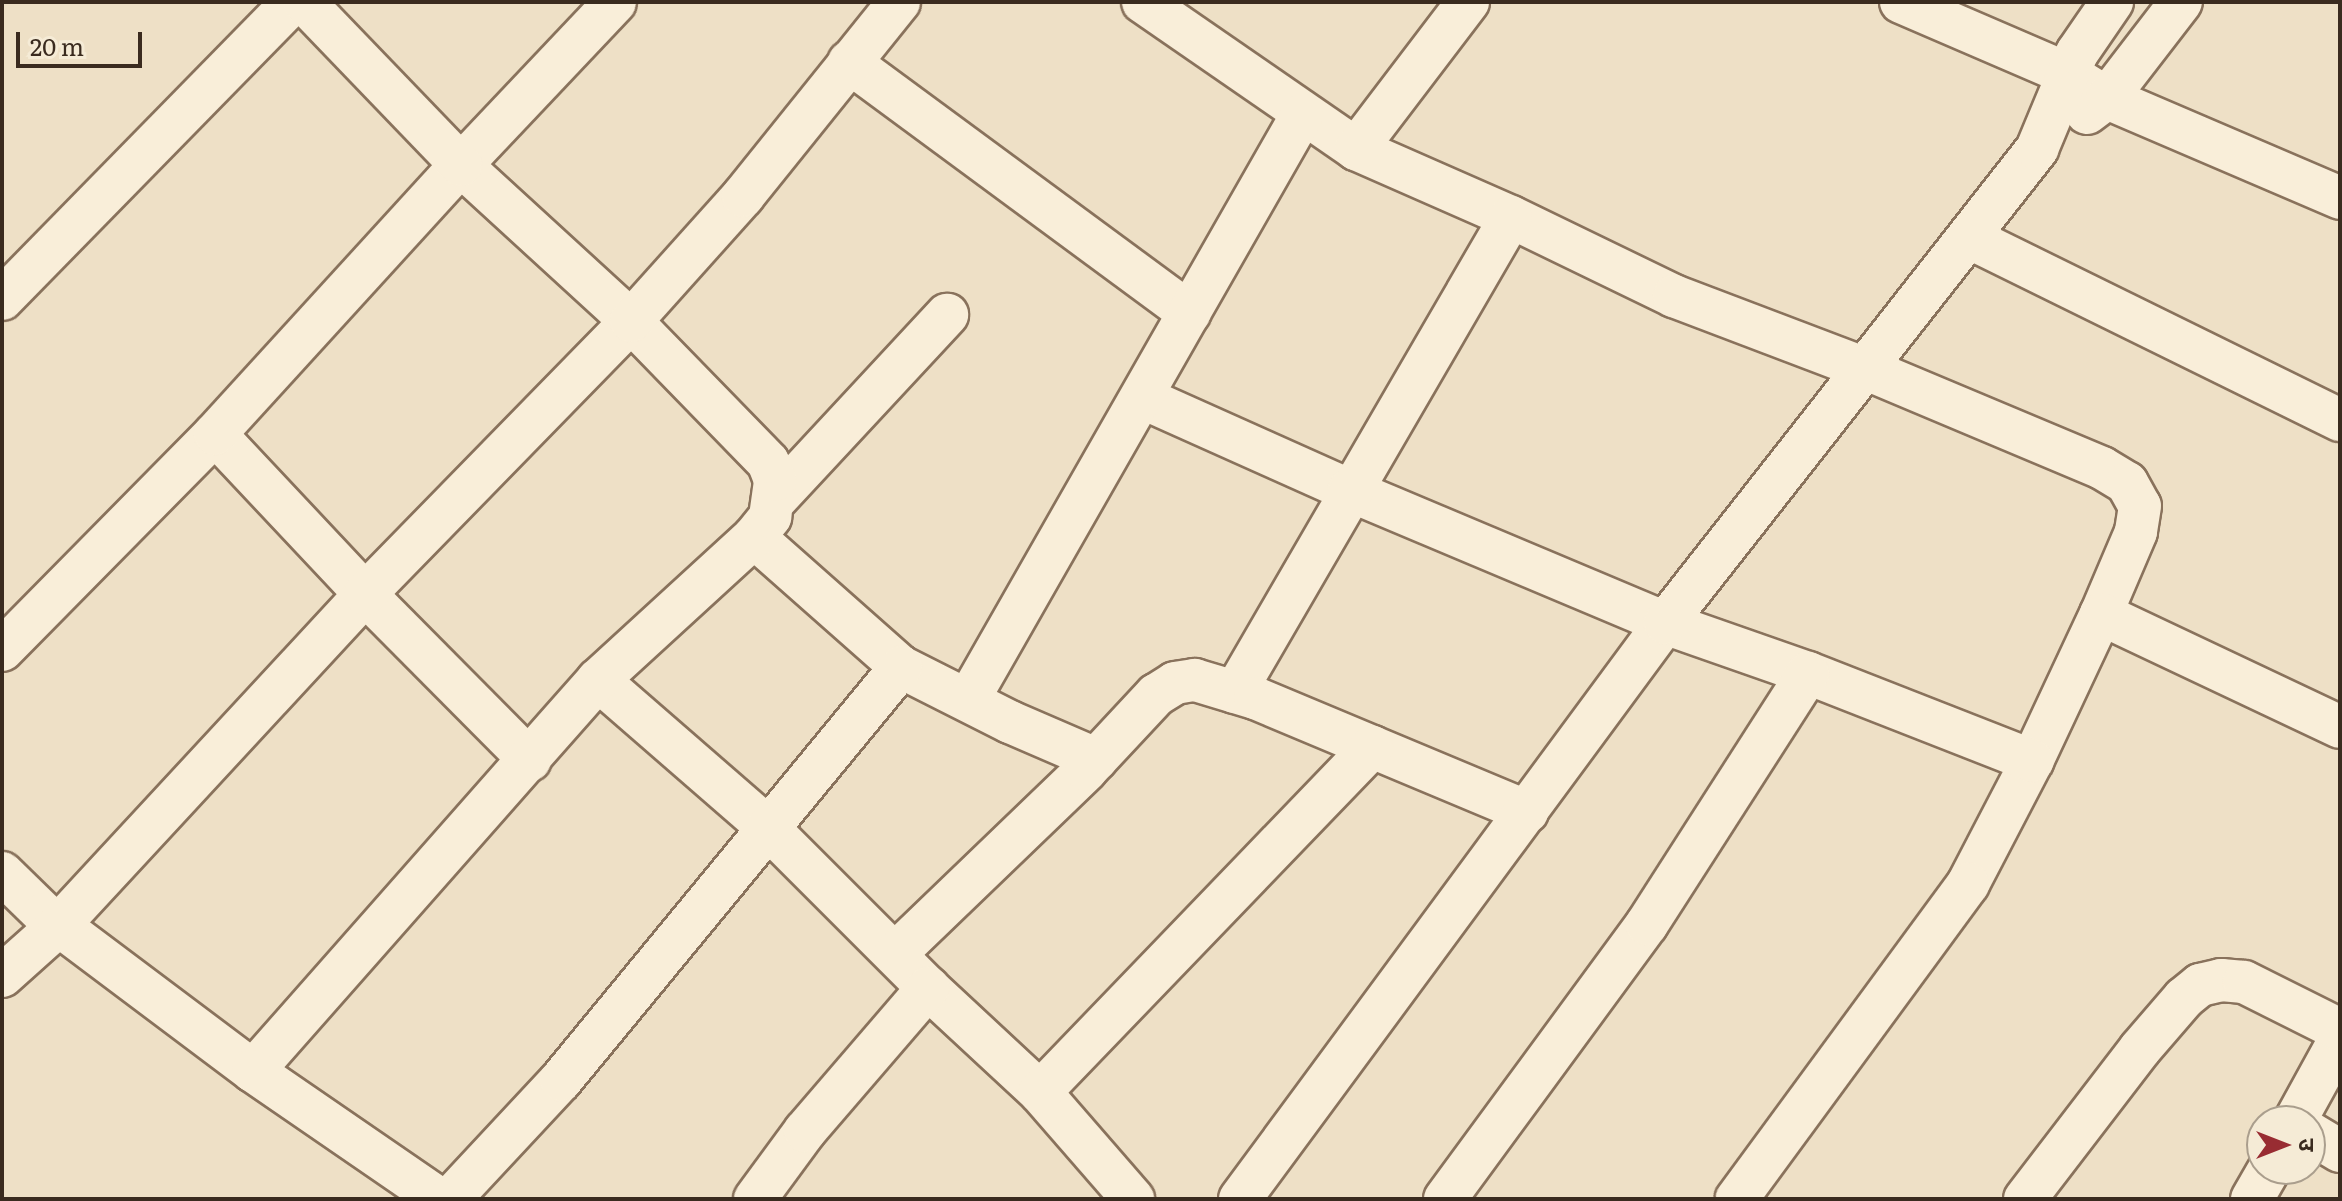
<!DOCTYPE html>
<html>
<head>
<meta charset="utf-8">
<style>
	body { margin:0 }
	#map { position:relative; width:2342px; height:1201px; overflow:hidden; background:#eee0c6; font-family:Literata,"Noto Sans Devanagari",serif }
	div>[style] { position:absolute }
	.roads { filter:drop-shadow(2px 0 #89725c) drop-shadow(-2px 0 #89725c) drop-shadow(0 2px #89725c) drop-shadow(0 -2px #89725c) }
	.street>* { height:42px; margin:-21px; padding:0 21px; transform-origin:21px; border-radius:21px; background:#f9eed9 }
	span { translate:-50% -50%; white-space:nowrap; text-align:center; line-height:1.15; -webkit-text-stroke:7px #f5ebd6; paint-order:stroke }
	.frame { position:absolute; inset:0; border:4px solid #3a2b1f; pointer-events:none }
	.north { position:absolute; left:2246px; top:1105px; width:80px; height:80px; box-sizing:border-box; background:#f5ebd6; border:2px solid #aa9e8d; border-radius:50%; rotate:90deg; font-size:22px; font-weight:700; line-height:32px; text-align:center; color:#3a2b1f }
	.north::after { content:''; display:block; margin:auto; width:28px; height:36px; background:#982c32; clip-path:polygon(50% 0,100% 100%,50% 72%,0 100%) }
	.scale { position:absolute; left:16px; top:32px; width:126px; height:36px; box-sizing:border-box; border:4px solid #3a2b1f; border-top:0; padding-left:10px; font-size:24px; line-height:28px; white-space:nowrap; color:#3a2b1f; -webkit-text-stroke:6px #f5ebd6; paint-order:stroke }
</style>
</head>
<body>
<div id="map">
	<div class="roads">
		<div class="street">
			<i style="left:1143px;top:2px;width:259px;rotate:34.6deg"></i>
			<i style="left:1356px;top:149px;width:169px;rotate:23.7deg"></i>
			<i style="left:1511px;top:217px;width:181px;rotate:25.9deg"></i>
			<i style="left:1674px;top:296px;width:203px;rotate:20.8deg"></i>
			<i style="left:1864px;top:368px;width:258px;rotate:22.8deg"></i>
			<i style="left:2102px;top:468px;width:29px;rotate:31deg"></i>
			<i style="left:2127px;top:483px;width:26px;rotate:61deg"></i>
			<i style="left:2140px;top:506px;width:26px;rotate:99deg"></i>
			<i style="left:2136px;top:532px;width:89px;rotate:113.1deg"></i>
			<i style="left:2101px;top:614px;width:162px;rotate:115.1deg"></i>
			<i style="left:2032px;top:761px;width:139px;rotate:117.5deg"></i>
			<i style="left:1968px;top:884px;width:391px;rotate:126.3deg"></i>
			<i style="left:1901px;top:2px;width:182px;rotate:23.3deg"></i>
			<i style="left:2068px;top:74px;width:46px;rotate:31.6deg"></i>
			<i style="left:2107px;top:98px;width:254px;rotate:23.2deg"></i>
			<i style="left:849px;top:62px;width:423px;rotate:36.4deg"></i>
			<i style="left:2087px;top:113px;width:25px;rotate:-37deg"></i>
			<i style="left:2107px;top:98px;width:121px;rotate:-52.4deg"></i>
			<i style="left:1356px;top:149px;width:185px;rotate:-52.7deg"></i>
			<i style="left:1970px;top:238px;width:412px;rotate:26.2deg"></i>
			<i style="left:2px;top:299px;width:416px;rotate:-45.6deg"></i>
			<i style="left:1143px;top:398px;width:226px;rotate:24.1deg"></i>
			<i style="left:1349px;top:490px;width:343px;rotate:22.8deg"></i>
			<i style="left:1665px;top:623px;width:151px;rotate:19.3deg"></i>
			<i style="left:1808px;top:673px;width:241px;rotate:21.4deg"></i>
			<i style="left:215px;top:434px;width:219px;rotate:46.8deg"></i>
			<i style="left:365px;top:594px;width:234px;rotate:45.2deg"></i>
			<i style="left:775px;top:500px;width:253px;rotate:-47.1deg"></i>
			<i style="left:754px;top:537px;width:196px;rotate:41.5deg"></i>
			<i style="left:901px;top:667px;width:122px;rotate:26.8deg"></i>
			<i style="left:1010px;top:722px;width:94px;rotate:23.3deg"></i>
			<i style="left:2101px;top:614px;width:264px;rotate:25.3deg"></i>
			<i style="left:2px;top:650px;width:303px;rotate:-45.4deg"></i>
			<i style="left:215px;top:434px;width:365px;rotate:-47.6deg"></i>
			<i style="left:461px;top:165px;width:224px;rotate:-46.6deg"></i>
			<i style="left:598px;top:680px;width:225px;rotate:41deg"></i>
			<i style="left:768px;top:828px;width:226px;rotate:45deg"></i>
			<i style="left:928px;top:988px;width:153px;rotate:42.9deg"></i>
			<i style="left:1040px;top:1092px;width:142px;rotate:49deg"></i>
			<i style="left:1235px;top:692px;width:549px;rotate:-59.84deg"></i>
			<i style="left:968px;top:700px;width:674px;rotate:-60.28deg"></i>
			<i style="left:2px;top:873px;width:59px;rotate:44.3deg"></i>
			<i style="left:44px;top:914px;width:261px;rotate:36.9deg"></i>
			<i style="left:253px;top:1071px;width:521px;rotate:-48.58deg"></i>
			<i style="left:598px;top:680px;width:212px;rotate:-42.5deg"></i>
			<i style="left:754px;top:537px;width:26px;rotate:-51deg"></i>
			<i style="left:770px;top:517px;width:37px;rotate:-82deg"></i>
			<i style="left:775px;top:480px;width:19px;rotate:-111deg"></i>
			<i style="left:768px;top:462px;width:197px;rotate:-134.2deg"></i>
			<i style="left:631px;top:321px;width:231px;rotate:-137.5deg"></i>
			<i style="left:461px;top:165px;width:226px;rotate:-133.9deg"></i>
			<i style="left:895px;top:954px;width:265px;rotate:-43.9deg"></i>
			<i style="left:1086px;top:770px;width:103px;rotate:-47deg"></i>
			<i style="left:1156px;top:695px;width:22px;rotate:-32deg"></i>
			<i style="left:1175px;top:683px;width:20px;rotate:-9deg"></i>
			<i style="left:1195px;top:680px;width:63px;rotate:16.7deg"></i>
			<i style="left:1255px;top:698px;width:295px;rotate:22.7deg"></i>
			<i style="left:2px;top:976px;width:76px;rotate:-41.8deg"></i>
			<i style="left:59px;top:925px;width:451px;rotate:-47.2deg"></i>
			<i style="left:365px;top:594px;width:381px;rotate:-45.7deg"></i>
			<i style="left:631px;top:321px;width:168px;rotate:-48.1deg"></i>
			<i style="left:743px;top:196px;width:249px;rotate:-51.2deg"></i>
			<i style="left:253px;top:1071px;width:226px;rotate:34.5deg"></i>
			<i style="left:1040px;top:1092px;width:479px;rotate:-46.1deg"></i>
			<i style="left:2295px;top:1121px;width:94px;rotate:-61.2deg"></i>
			<i style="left:2310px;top:1133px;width:35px;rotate:31deg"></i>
			<i style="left:450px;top:1199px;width:163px;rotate:-47deg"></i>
			<i style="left:561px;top:1080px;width:535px;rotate:-50.54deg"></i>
			<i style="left:755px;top:1199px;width:84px;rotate:-53.7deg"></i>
			<i style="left:805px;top:1131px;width:189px;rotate:-49.3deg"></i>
			<i style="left:1240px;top:1199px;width:716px;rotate:-53.58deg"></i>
			<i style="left:1665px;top:623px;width:603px;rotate:-51.87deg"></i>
			<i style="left:2037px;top:149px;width:104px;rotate:-67.4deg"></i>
			<i style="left:2077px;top:53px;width:62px;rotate:-55.5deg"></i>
			<i style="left:1445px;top:1199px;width:341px;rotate:-53.7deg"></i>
			<i style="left:1647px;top:924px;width:298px;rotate:-57.3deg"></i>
			<i style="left:2025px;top:1199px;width:189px;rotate:-52.5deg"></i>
			<i style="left:2140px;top:1049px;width:67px;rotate:-49.2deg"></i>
			<i style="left:2184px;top:998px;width:21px;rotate:-39deg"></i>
			<i style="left:2200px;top:985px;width:22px;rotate:-13deg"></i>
			<i style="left:2221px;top:980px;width:23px;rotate:5deg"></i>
			<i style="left:2244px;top:982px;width:107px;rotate:26.6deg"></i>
			<i style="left:2252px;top:1199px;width:34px;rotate:-60deg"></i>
		</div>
	</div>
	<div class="frame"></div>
	<div class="north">उ</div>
	<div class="scale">20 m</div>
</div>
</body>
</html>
